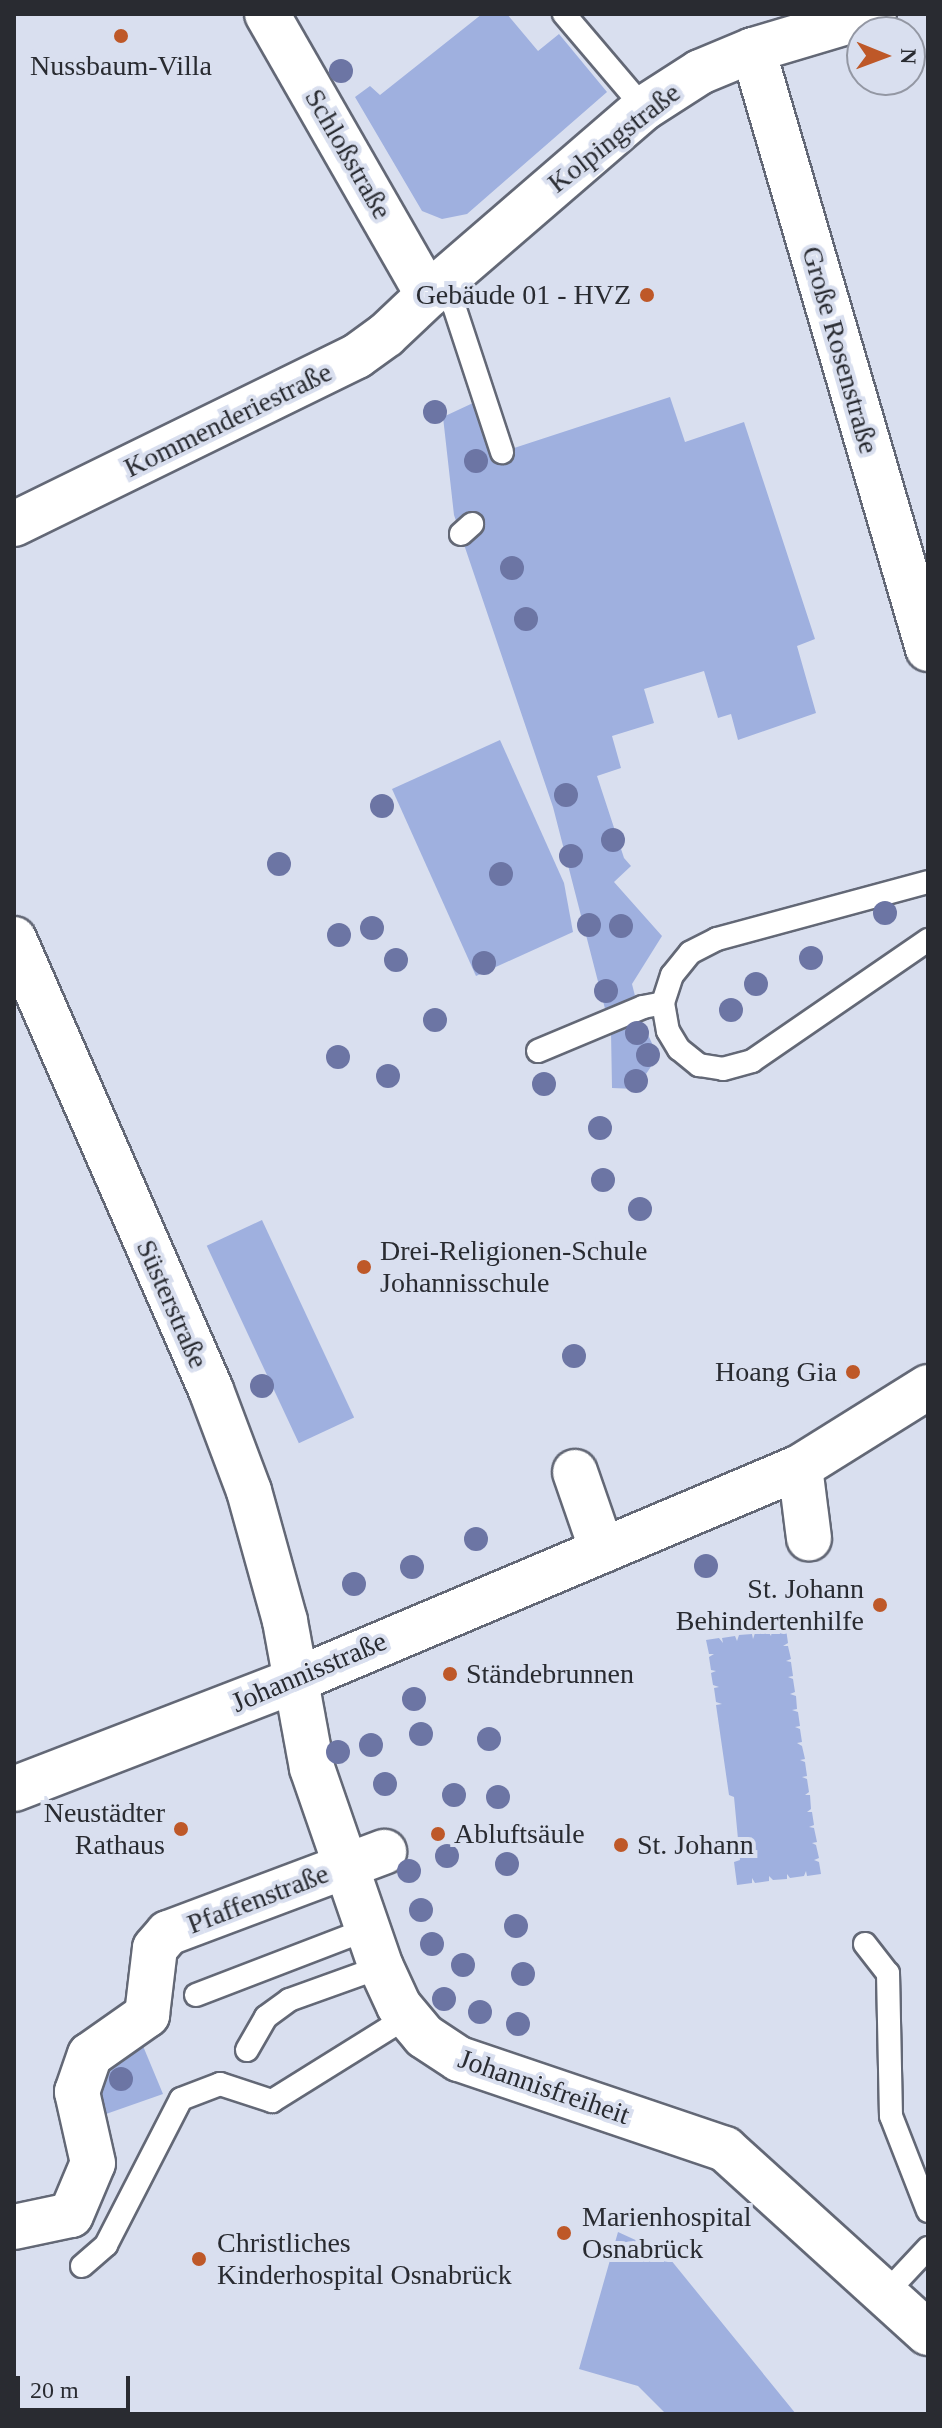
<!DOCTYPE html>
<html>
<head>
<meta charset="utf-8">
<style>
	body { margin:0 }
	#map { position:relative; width:942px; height:2428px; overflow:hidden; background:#d9dfef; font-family:Georgia,serif }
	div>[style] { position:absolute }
	.green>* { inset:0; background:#9fb0df; transform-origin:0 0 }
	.roads { filter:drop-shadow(2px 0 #636876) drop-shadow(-2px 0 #636876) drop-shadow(0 2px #636876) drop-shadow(0 -2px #636876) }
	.lane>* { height:22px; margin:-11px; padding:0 11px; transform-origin:11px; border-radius:11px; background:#fff }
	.street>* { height:44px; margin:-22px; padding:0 22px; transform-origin:22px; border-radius:22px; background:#fff }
	.trees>* { width:24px; height:24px; margin:-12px; border-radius:50%; background:#6c75a4 }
	.dots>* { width:22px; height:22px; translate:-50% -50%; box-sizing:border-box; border:4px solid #d9dfef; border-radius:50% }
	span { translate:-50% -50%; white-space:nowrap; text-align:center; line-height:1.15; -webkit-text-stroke:8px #d9dfef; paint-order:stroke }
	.poi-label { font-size:28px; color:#292b31 }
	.right { translate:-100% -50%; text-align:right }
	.left { translate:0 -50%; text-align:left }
	.street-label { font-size:28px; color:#292b31 }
	.frame { position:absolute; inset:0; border:16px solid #292b31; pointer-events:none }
	.north { position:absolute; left:846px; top:16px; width:80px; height:80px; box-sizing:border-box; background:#d9dfef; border:2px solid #9397a3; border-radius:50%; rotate:91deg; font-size:22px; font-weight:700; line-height:32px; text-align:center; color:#292b31 }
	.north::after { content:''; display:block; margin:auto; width:28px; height:36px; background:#be5828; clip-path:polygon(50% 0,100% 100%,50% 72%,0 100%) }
	.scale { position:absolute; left:16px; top:2376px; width:114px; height:36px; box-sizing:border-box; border:4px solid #292b31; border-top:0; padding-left:10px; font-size:24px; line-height:28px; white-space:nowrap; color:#292b31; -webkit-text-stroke:6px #d9dfef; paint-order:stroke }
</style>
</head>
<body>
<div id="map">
	<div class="green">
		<i style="clip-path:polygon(482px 14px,507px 14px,538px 51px,559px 34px,607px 92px,467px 214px,442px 219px,422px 211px,355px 97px,370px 86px,380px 95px)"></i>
		<i style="clip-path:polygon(670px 397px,685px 442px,744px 422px,815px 639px,797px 646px,816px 713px,738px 740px,731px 714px,718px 718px,704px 671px,644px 689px,654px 723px,612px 736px,621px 768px,597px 776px,624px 858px,631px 866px,614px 882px,662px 936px,632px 984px,641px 1020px,658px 1056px,636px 1089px,612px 1088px,611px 1032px,553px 807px,454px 515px,443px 417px,473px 403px,490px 456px)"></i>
		<i style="clip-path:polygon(500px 740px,564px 883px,573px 932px,476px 976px,392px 789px)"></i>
		<i style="left:262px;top:1220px;width:218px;height:61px;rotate:65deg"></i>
		<i style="clip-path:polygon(786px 1629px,788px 1643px,783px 1646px,788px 1646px,791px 1659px,786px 1661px,791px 1662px,793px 1676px,788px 1677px,793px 1679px,795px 1692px,790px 1694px,796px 1696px,797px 1709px,792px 1710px,798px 1712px,800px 1726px,795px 1727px,800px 1729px,802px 1742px,797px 1743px,802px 1746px,805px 1759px,800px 1760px,805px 1762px,807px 1776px,802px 1777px,807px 1779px,809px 1792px,805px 1795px,810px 1795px,811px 1809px,807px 1812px,812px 1812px,814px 1825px,809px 1827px,814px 1828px,817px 1842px,812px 1843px,816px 1845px,819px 1858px,814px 1860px,819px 1862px,821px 1874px,807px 1876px,806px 1871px,804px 1876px,790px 1878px,787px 1874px,787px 1879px,773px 1880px,769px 1876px,769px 1881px,755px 1883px,752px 1878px,752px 1883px,737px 1885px,734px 1862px,740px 1860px,734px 1797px,729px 1795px,716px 1705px,722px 1704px,716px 1702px,714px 1688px,719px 1687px,713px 1685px,711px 1673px,716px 1671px,711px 1670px,709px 1657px,714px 1654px,709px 1654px,706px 1640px,719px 1638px,723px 1643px,722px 1638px,735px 1636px,737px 1641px,739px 1635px,752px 1634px,753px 1639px,755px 1633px,768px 1631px,771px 1636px,772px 1631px)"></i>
		<i style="clip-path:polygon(138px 2034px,163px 2094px,106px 2114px,94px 2085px)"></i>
		<i style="clip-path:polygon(618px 2232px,666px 2254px,796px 2414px,666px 2414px,638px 2386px,579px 2369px)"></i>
	</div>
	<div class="roads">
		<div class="lane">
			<i style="left:564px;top:14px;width:123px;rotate:49.6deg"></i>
			<i style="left:441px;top:283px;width:26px;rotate:61deg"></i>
			<i style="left:454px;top:306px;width:154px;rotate:71.8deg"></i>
			<i style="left:461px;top:534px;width:15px;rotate:-42deg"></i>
			<i style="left:928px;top:882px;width:219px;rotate:164.9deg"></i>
			<i style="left:717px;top:939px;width:30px;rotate:153deg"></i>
			<i style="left:690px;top:953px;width:28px;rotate:129deg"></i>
			<i style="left:672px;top:975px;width:29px;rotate:108deg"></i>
			<i style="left:663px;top:1003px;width:28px;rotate:80deg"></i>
			<i style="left:668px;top:1031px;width:21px;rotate:59deg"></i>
			<i style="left:679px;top:1049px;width:26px;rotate:39deg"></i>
			<i style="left:699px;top:1065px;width:24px;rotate:9deg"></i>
			<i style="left:723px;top:1069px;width:30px;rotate:-15deg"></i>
			<i style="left:752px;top:1061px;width:214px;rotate:-34.5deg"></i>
			<i style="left:538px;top:1051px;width:114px;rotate:-22.7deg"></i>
			<i style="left:643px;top:1007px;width:20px;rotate:-11deg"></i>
			<i style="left:865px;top:1944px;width:37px;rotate:52deg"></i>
			<i style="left:888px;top:1973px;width:143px;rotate:88.8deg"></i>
			<i style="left:891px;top:2116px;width:102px;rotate:68.7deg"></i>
			<i style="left:196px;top:1995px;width:184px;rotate:-21deg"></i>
			<i style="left:247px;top:2050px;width:38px;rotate:-60deg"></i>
			<i style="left:266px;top:2017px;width:29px;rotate:-36deg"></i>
			<i style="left:289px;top:2000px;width:98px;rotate:-19.7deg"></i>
			<i style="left:82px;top:2266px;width:32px;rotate:-41deg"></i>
			<i style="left:106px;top:2245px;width:164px;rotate:-62.8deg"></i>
			<i style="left:181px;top:2099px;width:42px;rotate:-21deg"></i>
			<i style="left:220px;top:2084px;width:55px;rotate:18.1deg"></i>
			<i style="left:272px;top:2101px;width:159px;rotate:-31.9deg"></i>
			<i style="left:885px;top:2294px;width:63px;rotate:-46.9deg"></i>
		</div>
		<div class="street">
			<i style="left:267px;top:14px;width:324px;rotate:60.2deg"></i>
			<i style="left:753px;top:50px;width:624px;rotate:73.71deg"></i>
			<i style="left:14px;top:524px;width:382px;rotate:-26.1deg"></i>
			<i style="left:357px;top:356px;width:36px;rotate:-36deg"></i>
			<i style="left:386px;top:335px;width:76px;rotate:-43.4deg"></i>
			<i style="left:441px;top:283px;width:268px;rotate:-40.8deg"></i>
			<i style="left:644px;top:108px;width:67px;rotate:-32.7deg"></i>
			<i style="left:700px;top:72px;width:57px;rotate:-22.5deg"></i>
			<i style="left:753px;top:50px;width:126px;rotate:-16.6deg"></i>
			<i style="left:14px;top:939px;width:492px;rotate:66.4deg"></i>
			<i style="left:211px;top:1390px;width:108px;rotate:69.4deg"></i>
			<i style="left:249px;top:1491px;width:135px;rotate:74.5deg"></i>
			<i style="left:285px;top:1621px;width:149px;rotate:79.6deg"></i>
			<i style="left:312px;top:1768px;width:211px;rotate:70.9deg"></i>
			<i style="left:381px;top:1967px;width:43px;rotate:65.2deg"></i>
			<i style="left:399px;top:2006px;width:39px;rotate:50deg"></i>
			<i style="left:424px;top:2036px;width:42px;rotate:33.3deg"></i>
			<i style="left:459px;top:2059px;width:281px;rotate:18.7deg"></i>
			<i style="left:725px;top:2149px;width:274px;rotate:42.2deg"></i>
			<i style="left:800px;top:1467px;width:72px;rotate:82.8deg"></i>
			<i style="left:575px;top:1472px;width:83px;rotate:70.9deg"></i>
			<i style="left:14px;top:1789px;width:302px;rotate:-21.1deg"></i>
			<i style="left:296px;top:1680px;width:547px;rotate:-22.91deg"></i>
			<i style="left:800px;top:1467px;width:151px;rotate:-32deg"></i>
			<i style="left:14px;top:2227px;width:58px;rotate:-11.9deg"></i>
			<i style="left:71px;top:2215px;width:56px;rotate:-67.1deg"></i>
			<i style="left:93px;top:2163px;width:73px;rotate:-102.7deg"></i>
			<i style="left:77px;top:2092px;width:39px;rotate:-71deg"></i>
			<i style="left:90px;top:2055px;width:70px;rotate:-35.1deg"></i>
			<i style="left:147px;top:2015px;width:67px;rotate:-83.2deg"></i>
			<i style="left:155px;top:1948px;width:20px;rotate:-49deg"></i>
			<i style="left:168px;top:1933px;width:231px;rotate:-20.6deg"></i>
		</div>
	</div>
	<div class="trees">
		<i style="left:341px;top:71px"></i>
		<i style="left:435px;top:412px"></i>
		<i style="left:476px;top:461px"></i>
		<i style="left:512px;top:568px"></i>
		<i style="left:526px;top:619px"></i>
		<i style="left:566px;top:795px"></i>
		<i style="left:382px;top:806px"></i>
		<i style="left:613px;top:840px"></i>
		<i style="left:571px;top:856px"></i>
		<i style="left:279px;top:864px"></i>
		<i style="left:501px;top:874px"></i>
		<i style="left:885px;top:913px"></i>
		<i style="left:589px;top:925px"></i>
		<i style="left:621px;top:926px"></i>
		<i style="left:372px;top:928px"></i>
		<i style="left:339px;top:935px"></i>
		<i style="left:811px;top:958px"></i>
		<i style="left:396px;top:960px"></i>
		<i style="left:484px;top:963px"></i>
		<i style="left:756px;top:984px"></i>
		<i style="left:606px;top:991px"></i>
		<i style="left:731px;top:1010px"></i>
		<i style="left:435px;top:1020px"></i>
		<i style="left:637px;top:1033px"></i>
		<i style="left:648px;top:1055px"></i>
		<i style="left:338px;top:1057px"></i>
		<i style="left:388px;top:1076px"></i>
		<i style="left:636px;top:1081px"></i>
		<i style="left:544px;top:1084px"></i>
		<i style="left:600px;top:1128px"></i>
		<i style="left:603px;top:1180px"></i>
		<i style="left:640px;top:1209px"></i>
		<i style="left:574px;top:1356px"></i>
		<i style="left:262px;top:1386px"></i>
		<i style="left:476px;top:1539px"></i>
		<i style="left:706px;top:1566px"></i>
		<i style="left:412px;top:1567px"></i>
		<i style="left:354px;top:1584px"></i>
		<i style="left:414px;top:1699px"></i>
		<i style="left:421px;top:1734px"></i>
		<i style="left:489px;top:1739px"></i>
		<i style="left:371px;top:1745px"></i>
		<i style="left:338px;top:1752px"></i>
		<i style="left:385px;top:1784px"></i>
		<i style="left:454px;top:1795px"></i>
		<i style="left:498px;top:1797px"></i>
		<i style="left:447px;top:1856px"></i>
		<i style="left:507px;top:1864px"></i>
		<i style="left:409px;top:1871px"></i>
		<i style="left:421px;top:1910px"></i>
		<i style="left:516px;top:1926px"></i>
		<i style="left:432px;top:1944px"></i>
		<i style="left:463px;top:1965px"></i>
		<i style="left:523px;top:1974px"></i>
		<i style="left:444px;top:1999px"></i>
		<i style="left:480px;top:2012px"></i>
		<i style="left:518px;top:2024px"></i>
		<i style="left:121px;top:2079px"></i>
	</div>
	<div class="dots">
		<i style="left:121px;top:36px;background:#be5828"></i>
		<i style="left:647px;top:295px;background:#be5828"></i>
		<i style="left:364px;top:1267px;background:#be5828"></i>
		<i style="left:853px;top:1372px;background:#be5828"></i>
		<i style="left:880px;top:1605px;background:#be5828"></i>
		<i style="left:450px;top:1674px;background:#be5828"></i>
		<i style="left:181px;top:1829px;background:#be5828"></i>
		<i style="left:438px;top:1834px;background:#be5828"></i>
		<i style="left:621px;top:1845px;background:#be5828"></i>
		<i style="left:564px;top:2233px;background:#be5828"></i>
		<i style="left:199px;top:2259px;background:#be5828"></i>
	</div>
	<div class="poi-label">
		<span style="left:121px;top:66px">Nussbaum-Villa</span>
		<span class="right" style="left:631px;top:295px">Gebäude 01 - HVZ</span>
		<span class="left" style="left:380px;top:1267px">Drei-Religionen-Schule<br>Johannisschule</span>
		<span class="right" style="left:837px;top:1372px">Hoang Gia</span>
		<span class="right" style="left:864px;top:1605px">St. Johann<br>Behindertenhilfe</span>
		<span class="left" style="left:466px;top:1674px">Ständebrunnen</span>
		<span class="right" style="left:165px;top:1829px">Neustädter<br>Rathaus</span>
		<span class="left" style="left:454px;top:1834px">Abluftsäule</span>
		<span class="left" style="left:637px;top:1845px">St. Johann</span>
		<span class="left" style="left:582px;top:2233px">Marienhospital<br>Osnabrück</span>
		<span class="left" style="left:217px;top:2259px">Christliches<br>Kinderhospital Osnabrück</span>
	</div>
	<div class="street-label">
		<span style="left:614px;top:138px;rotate:-38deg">Kolpingstraße</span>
		<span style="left:348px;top:154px;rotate:60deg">Schloßstraße</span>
		<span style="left:840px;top:350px;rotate:74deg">Große Rosenstraße</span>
		<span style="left:228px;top:420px;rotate:-26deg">Kommenderiestraße</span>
		<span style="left:172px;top:1304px;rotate:66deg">Süsterstraße</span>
		<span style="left:309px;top:1672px;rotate:-23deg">Johannisstraße</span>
		<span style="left:258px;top:1899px;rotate:-21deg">Pfaffenstraße</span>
		<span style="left:544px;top:2087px;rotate:19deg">Johannisfreiheit</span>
	</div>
	<div class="frame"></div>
	<div class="north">N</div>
	<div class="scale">20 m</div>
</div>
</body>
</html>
